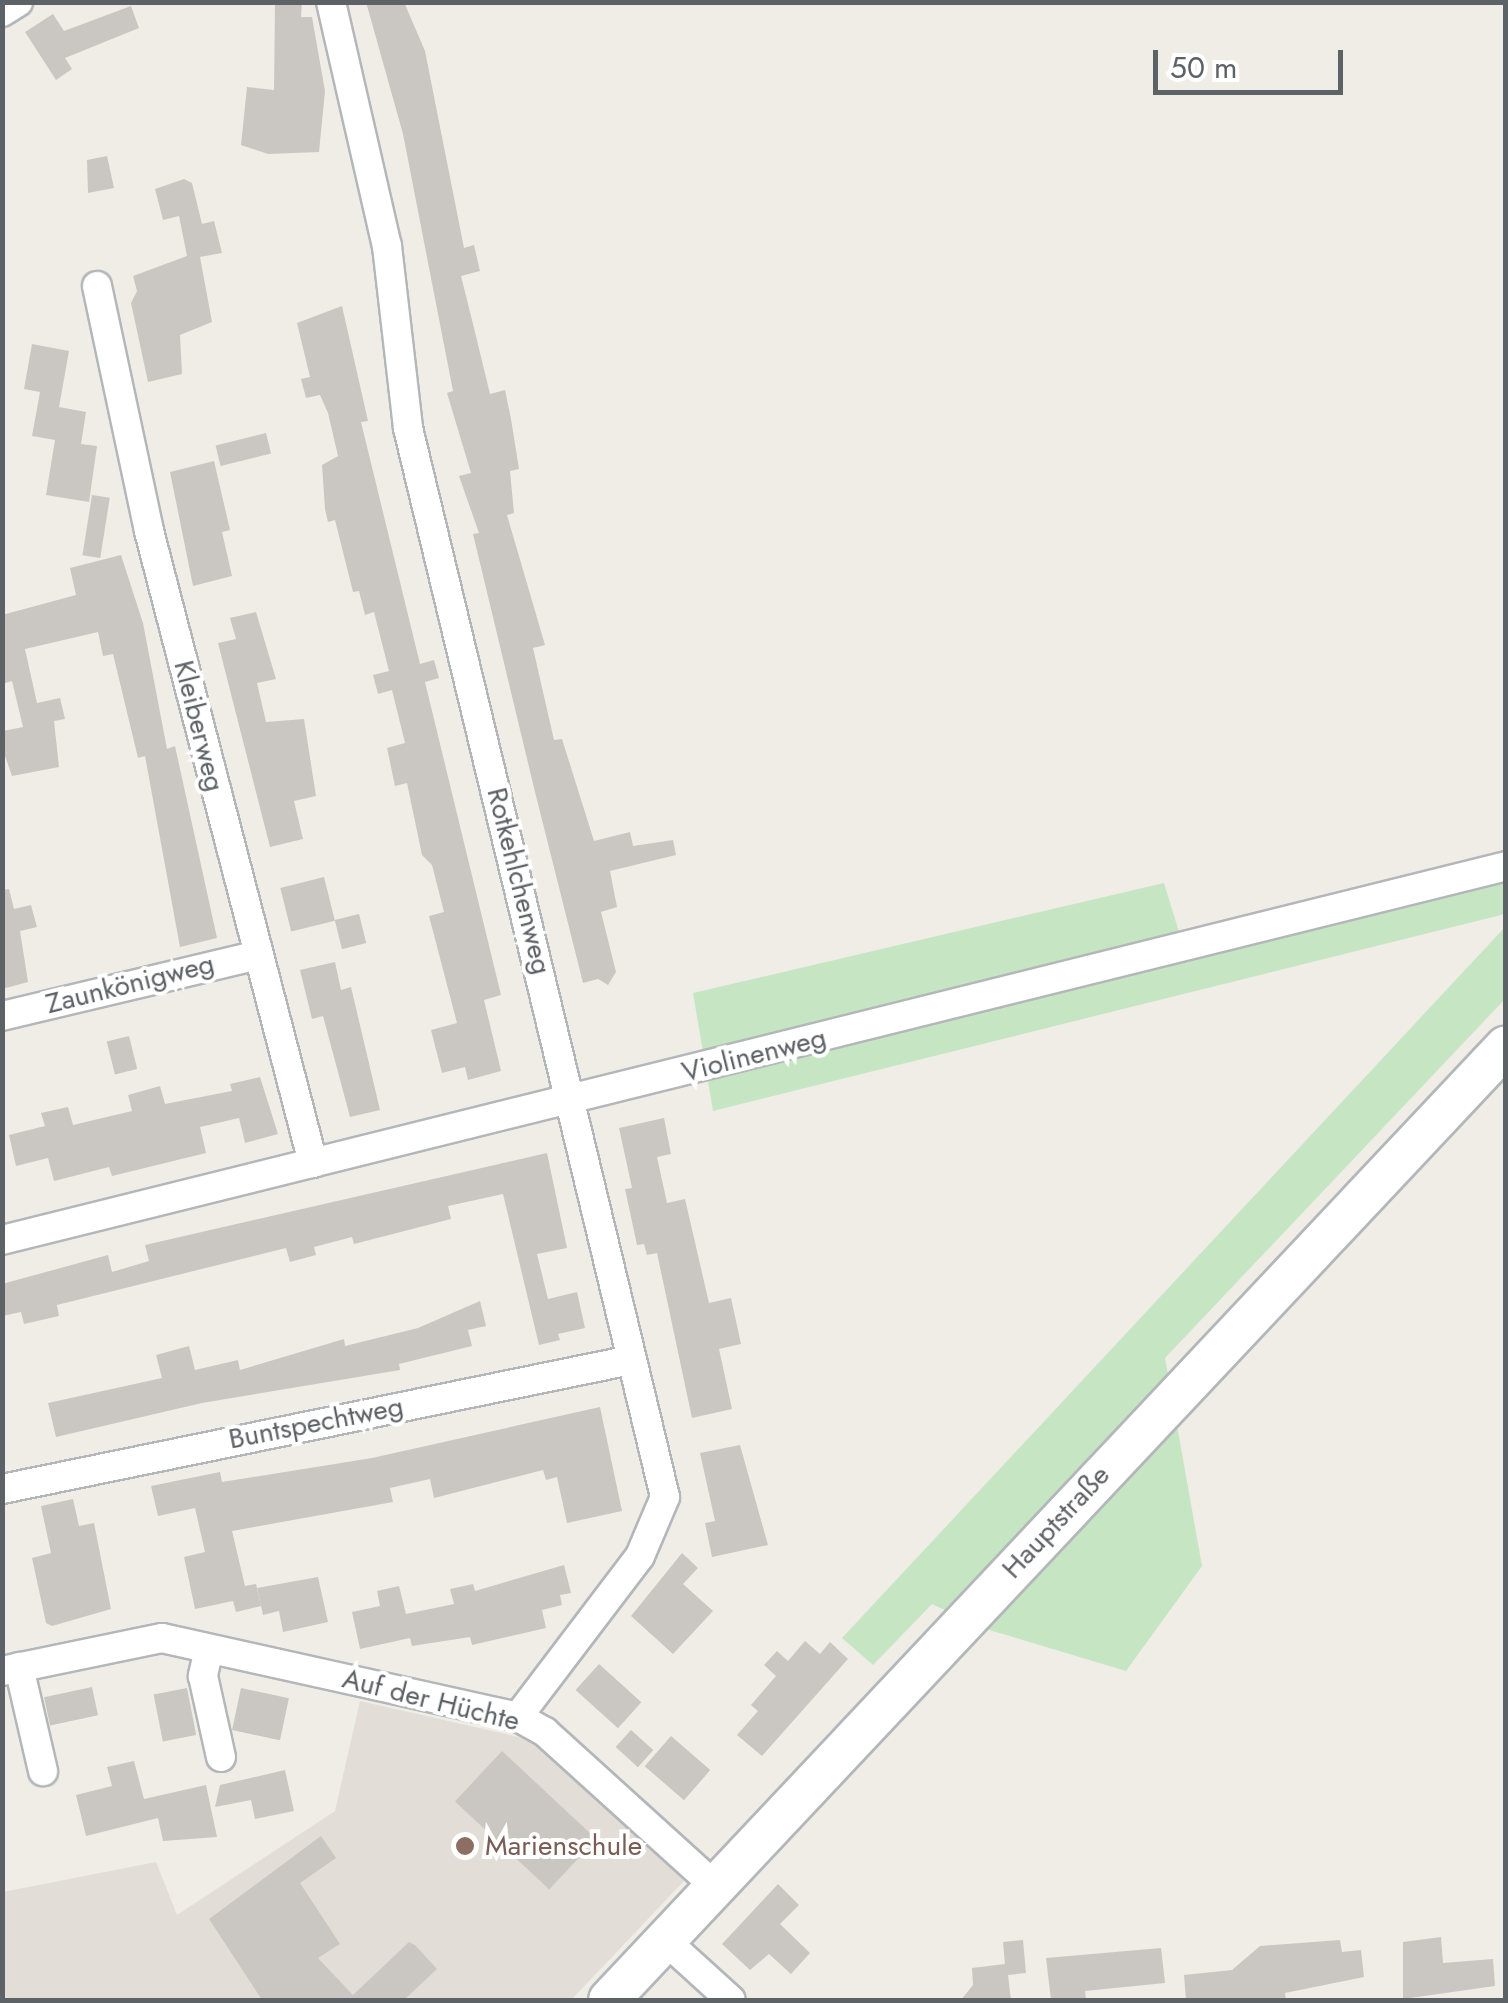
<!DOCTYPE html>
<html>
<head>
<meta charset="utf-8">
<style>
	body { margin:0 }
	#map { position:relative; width:1508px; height:2003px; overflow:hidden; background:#efede6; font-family:Jost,sans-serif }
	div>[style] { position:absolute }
	.education>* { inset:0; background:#e2ded7 }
	.green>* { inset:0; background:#c6e6c3 }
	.building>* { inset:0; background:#cac7c3; transform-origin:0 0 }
	.roads { filter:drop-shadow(2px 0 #b3b7ba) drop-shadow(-2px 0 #b3b7ba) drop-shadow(0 2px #b3b7ba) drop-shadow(0 -2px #b3b7ba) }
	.street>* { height:28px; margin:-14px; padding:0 14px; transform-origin:14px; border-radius:14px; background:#fff }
	.secondary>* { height:40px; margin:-20px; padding:0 20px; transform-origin:20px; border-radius:20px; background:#fff }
	.dots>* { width:28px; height:28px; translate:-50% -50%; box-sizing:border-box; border:5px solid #fff; border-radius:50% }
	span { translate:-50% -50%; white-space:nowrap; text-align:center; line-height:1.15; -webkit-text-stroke:8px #fff; paint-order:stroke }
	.street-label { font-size:28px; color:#5d6266 }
	.education-label { font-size:28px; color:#785e54 }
	.left { translate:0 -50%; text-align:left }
	.frame { position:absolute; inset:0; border:5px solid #5d6266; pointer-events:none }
	.scale { position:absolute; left:1153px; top:50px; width:190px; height:45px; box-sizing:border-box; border:5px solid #5d6266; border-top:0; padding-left:12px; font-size:30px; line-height:35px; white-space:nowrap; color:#5d6266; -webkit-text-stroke:8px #fff; paint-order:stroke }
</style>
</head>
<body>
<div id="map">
	<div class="education">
		<i style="clip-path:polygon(360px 1701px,536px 1741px,684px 1881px,571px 2000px,3px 2000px,3px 1892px,156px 1862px,177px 1915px,335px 1811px)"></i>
	</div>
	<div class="green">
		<i style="clip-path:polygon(1505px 853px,1505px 914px,713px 1111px,693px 993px,1164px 883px,1180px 935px)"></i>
		<i style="clip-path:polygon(1505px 927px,1505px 999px,1165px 1358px,1202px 1566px,1126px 1671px,986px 1629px,932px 1604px,873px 1665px,842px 1638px)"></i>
	</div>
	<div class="building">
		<i style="clip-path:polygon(275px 2px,302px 2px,301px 17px,312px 17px,325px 91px,319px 152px,268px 154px,241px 145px,247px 87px,274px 90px)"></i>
		<i style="clip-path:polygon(366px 2px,404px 2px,425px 51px,464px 248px,474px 245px,480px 271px,461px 276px,474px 328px,490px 394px,505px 390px,511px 419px,519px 469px,510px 471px,514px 513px,507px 515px,545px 645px,533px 648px,554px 740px,562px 739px,594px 841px,630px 832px,633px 846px,673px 840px,676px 855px,610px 871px,617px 907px,601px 912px,616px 972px,608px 985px,598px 979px,583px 983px,535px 792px,473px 534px,479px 533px,459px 476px,471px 473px,447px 393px,453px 391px,403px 134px)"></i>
		<i style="clip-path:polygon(131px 6px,139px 28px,65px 58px,72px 69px,56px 80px,25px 32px,53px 14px,64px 31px)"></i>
		<i style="clip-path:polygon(107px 156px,114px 188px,88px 193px,87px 160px)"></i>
		<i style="clip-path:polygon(184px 179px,192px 183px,202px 224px,214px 221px,222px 253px,200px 257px,212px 322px,180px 335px,182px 374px,148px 382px,131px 303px,137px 291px,133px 276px,187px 256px,179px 216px,163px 220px,155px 189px)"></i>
		<i style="clip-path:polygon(342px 306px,368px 421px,361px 422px,420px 664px,434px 660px,439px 678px,425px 682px,501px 995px,484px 1000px,501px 1071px,468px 1080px,465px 1067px,442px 1073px,431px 1030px,457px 1023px,429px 916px,444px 912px,432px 865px,422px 855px,407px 783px,395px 786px,387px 748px,405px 743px,392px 690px,378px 694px,373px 675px,389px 671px,374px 612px,365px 615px,359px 591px,353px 592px,335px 520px,328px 522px,325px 509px,322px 465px,338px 456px,328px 413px,320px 395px,306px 398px,301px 379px,310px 377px,297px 323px)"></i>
		<i style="clip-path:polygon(32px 344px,69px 351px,59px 407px,86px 412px,81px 444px,97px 446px,89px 502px,46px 495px,55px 440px,32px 436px,40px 392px,24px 389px)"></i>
		<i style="left:266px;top:433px;width:21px;height:52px;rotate:76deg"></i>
		<i style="clip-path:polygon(214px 461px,230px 530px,222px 532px,232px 576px,193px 586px,170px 472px)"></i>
		<i style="left:92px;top:495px;width:18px;height:61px;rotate:9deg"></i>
		<i style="clip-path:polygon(121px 555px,143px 623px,167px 749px,175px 746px,217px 938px,180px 947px,145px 756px,138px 758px,113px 654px,103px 656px,98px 632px,25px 649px,37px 703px,60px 698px,65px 719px,54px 721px,59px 767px,12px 776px,3px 750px,3px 731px,23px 727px,12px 681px,2px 684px,2px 615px,76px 595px,70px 568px)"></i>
		<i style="clip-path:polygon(256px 612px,276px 679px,257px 683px,266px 722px,304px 719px,316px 796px,294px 801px,303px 839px,270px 847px,218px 643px,236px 639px,230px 618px)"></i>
		<i style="left:324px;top:877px;width:45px;height:45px;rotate:76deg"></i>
		<i style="clip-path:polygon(9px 889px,14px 909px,31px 905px,37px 927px,20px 931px,28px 982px,2px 989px,2px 890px)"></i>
		<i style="left:359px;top:914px;width:30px;height:25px;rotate:76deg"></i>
		<i style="clip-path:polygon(335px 962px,341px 990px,351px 987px,380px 1110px,350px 1117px,323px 1016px,312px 1019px,300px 970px)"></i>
		<i style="left:129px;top:1036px;width:34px;height:23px;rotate:76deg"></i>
		<i style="clip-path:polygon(260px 1077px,278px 1134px,245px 1143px,239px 1118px,200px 1127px,206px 1153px,112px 1176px,109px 1167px,54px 1181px,48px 1158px,16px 1166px,9px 1135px,45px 1126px,41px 1113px,68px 1107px,73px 1125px,132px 1111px,128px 1095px,160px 1086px,165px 1104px,232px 1091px,230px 1084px)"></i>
		<i style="clip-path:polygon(664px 1118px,671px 1154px,657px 1157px,667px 1203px,685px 1199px,709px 1303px,731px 1298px,741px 1344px,719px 1349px,732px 1409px,692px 1418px,657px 1253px,647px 1255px,644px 1244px,637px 1245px,625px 1189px,632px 1188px,619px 1128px)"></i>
		<i style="clip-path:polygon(547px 1153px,567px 1248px,537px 1254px,548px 1299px,577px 1292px,585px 1328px,558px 1334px,560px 1340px,539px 1345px,503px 1194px,448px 1206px,451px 1219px,354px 1244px,352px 1237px,314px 1247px,316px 1255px,290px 1262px,286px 1248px,57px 1305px,59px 1316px,24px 1324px,21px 1312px,2px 1316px,2px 1284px,108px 1255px,112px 1272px,149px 1261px,145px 1245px)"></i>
		<i style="clip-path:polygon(480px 1301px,486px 1326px,468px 1330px,472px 1346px,399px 1364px,400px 1370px,202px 1403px,56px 1437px,48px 1403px,162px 1378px,156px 1355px,189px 1346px,195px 1370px,238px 1360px,240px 1370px,344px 1339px,345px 1346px,418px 1328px)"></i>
		<i style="clip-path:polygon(600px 1407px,622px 1511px,567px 1523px,557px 1477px,546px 1480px,543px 1470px,434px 1498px,430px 1479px,390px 1488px,393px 1502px,232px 1531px,245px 1586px,256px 1584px,261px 1606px,236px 1612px,233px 1601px,195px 1609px,184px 1557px,205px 1552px,195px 1508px,158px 1516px,151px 1486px,220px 1472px,222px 1482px,372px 1458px)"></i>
		<i style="clip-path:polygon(740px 1445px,768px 1545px,712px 1557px,705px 1523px,715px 1521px,700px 1453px)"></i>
		<i style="clip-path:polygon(73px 1499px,79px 1526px,94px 1523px,111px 1609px,52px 1626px,46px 1623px,32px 1558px,51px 1553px,41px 1506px)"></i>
		<i style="clip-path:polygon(682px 1553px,698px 1568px,683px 1584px,713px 1611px,673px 1654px,631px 1616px)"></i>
		<i style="clip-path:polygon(564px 1565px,571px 1593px,560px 1595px,562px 1605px,542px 1610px,546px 1628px,472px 1645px,470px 1637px,412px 1646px,410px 1638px,360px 1649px,352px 1612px,380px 1606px,377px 1591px,399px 1586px,406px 1614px,454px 1604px,450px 1589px,473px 1584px,475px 1591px)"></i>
		<i style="clip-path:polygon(318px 1577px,328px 1622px,283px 1632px,279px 1611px,263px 1615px,257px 1588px)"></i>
		<i style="clip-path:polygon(805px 1641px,820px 1654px,830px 1642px,848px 1659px,762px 1756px,737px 1735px,758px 1711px,751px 1705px,776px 1676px,764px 1665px,777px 1651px,788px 1661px)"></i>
		<i style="left:599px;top:1664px;width:57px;height:35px;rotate:42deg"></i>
		<i style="left:92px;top:1687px;width:29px;height:49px;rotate:78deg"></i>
		<i style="left:187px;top:1688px;width:48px;height:34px;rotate:79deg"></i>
		<i style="left:241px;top:1688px;width:49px;height:43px;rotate:12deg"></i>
		<i style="left:631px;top:1730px;width:30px;height:23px;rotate:42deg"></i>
		<i style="left:671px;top:1736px;width:52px;height:40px;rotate:41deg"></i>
		<i style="left:502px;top:1751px;width:129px;height:69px;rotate:43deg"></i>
		<i style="clip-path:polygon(134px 1761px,144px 1799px,206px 1785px,217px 1837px,163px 1841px,158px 1818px,86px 1836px,76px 1795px,112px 1786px,107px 1767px)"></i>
		<i style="clip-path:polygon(285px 1770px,294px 1811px,255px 1819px,251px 1800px,215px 1807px,220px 1785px)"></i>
		<i style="clip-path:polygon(321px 1836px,336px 1858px,300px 1883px,340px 1944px,318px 1958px,353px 1995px,409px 1942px,415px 1945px,437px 1969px,404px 2000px,262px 2000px,209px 1919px)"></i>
		<i style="clip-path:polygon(778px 1884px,799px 1905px,780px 1924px,810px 1953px,791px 1974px,769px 1954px,750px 1970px,722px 1944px)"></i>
		<i style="clip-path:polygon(1441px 1937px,1443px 1963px,1493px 1959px,1495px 1986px,1403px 1999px,1403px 1942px)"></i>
		<i style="clip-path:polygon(1023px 1940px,1026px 1973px,1008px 1975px,1011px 2000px,961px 2000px,973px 1985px,972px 1968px,1005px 1964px,1003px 1942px)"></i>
		<i style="clip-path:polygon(1340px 1940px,1342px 1952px,1361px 1950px,1364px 1977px,1285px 1993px,1286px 2000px,1186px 2000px,1184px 1975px,1232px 1970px,1260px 1946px)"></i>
		<i style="clip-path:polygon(1161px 1948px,1165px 1983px,1085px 1991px,1086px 2000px,1051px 2000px,1046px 1958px)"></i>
	</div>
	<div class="roads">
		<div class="street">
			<i style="left:331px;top:2px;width:250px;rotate:77.1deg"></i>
			<i style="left:387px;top:246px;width:183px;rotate:83.4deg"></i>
			<i style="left:408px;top:428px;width:1099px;rotate:76.48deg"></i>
			<i style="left:665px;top:1497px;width:64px;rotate:113deg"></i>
			<i style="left:640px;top:1556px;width:202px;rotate:127.2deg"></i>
			<i style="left:2px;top:12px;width:19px;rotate:-32deg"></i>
			<i style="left:97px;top:286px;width:250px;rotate:78deg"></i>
			<i style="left:149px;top:531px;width:653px;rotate:75.45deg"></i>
			<i style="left:2px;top:1016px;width:263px;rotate:-13.4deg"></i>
			<i style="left:2px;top:1240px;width:1550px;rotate:-13.96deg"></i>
			<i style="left:2px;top:1489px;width:642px;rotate:-11.59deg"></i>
			<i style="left:209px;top:1649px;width:28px;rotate:103deg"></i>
			<i style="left:203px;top:1676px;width:83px;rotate:77.5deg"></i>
			<i style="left:19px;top:1667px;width:107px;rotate:77deg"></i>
			<i style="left:2px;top:1671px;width:163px;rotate:-11.7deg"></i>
			<i style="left:162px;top:1638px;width:365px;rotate:12.5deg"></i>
			<i style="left:518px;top:1717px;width:31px;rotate:29deg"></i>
			<i style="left:545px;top:1732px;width:229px;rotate:42.2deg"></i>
			<i style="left:667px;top:1942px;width:86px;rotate:42.2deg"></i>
		</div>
		<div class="secondary">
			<i style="left:609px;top:2000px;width:1309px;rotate:-46.76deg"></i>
		</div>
	</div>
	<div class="dots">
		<i style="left:465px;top:1846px;background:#8d6e63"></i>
	</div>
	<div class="street-label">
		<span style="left:199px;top:726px;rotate:76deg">Kleiberweg</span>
		<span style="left:519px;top:881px;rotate:76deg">Rotkehlchenweg</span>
		<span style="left:130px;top:984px;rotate:-14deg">Zaunkönigweg</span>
		<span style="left:754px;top:1055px;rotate:-14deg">Violinenweg</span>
		<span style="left:316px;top:1423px;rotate:-11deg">Buntspechtweg</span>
		<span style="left:1056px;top:1522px;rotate:-47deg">Hauptstraße</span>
		<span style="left:431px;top:1700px;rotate:14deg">Auf der Hüchte</span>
	</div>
	<div class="education-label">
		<span class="left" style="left:485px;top:1846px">Marienschule</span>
	</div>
	<div class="frame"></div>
	<div class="scale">50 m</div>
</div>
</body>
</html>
